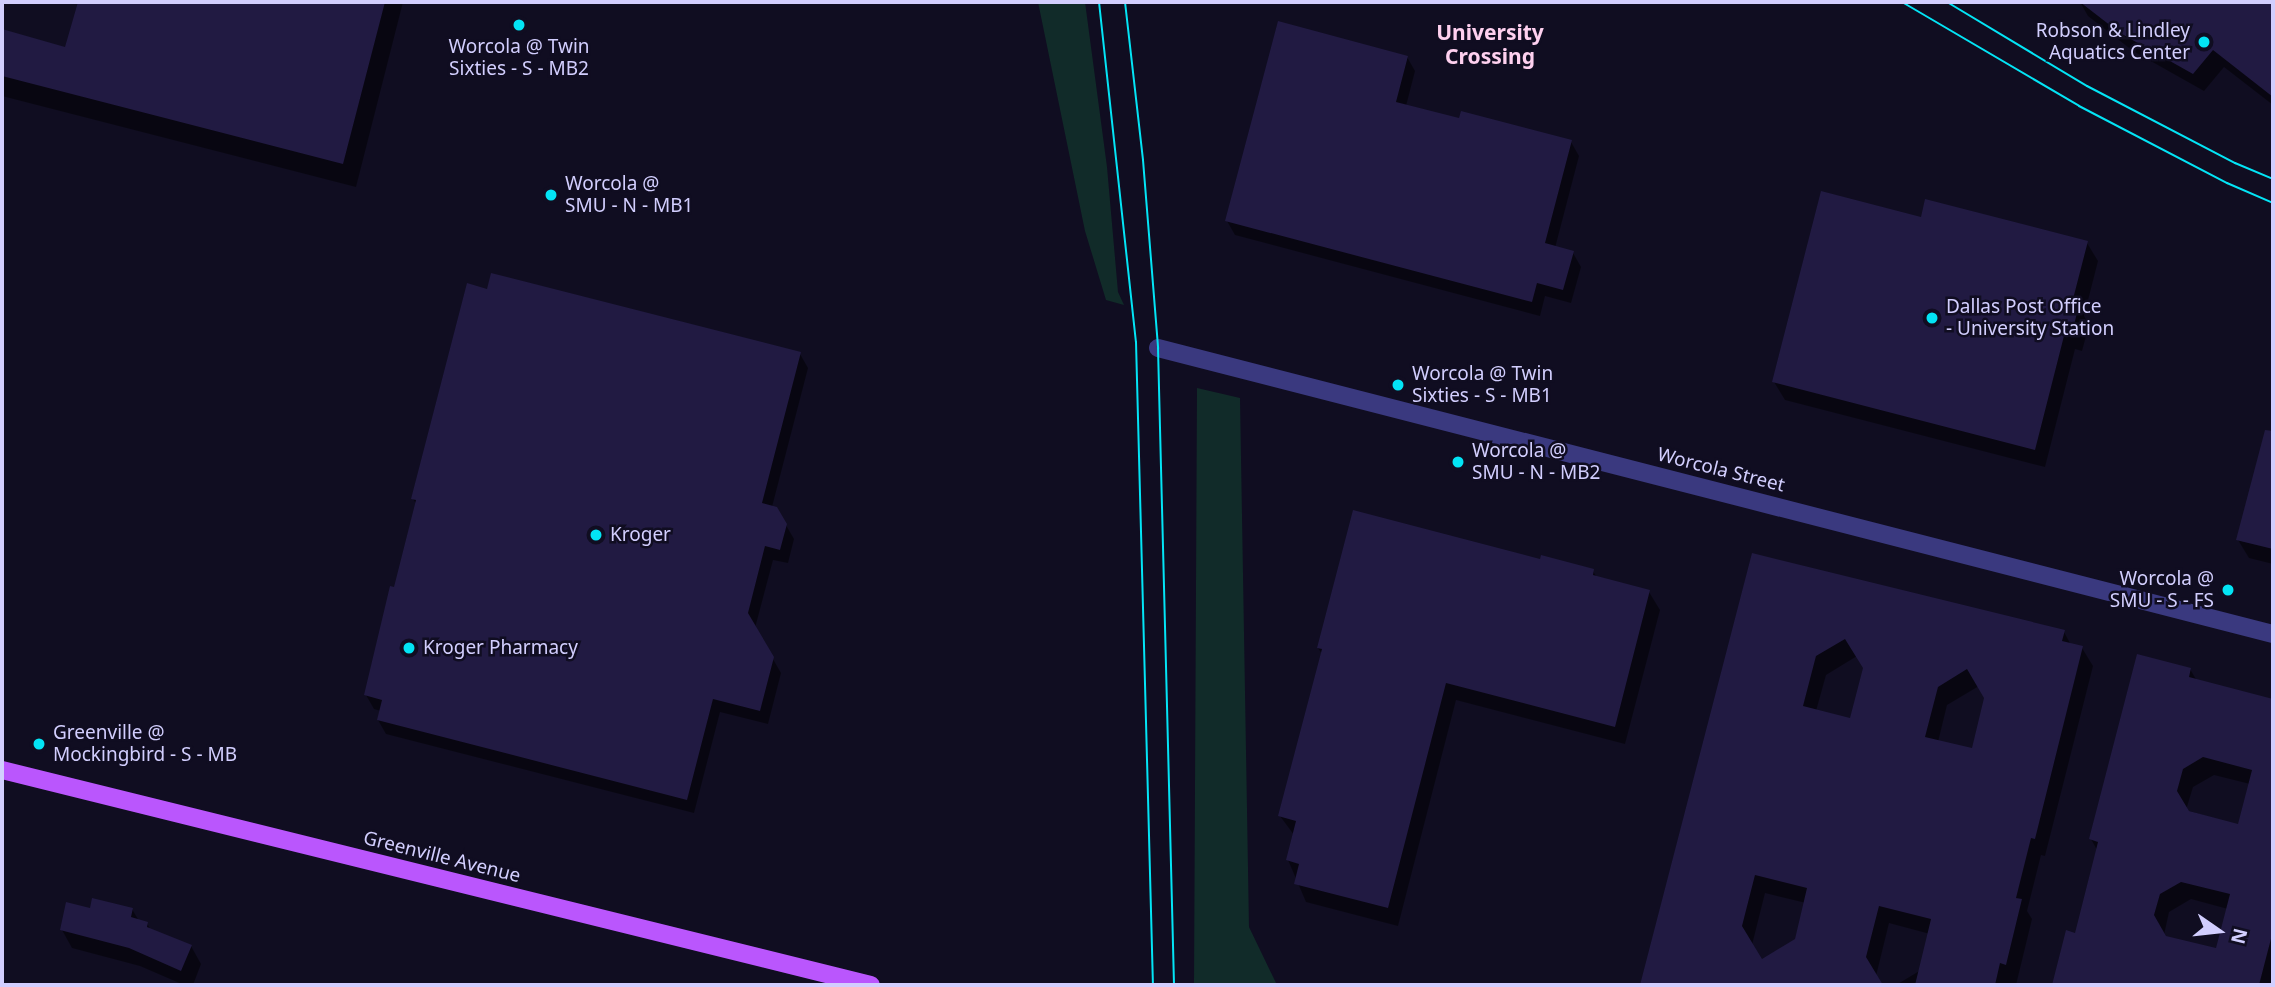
<!DOCTYPE html>
<html>
<head>
<meta charset="utf-8">
<style>
	body { margin:0 }
	#map { position:relative; width:2275px; height:987px; overflow:hidden; background:#100d21; font-family:"Noto Sans",sans-serif }
	div>[style] { position:absolute }
	.green>* { inset:0; background:#112b29 }
	.shadow>* { inset:0; background:#0007 }
	.building>* { inset:0; background:#211a42 }
	.minor>* { height:18px; margin:-9px; padding:0 9px; transform-origin:9px; border-radius:9px; background:#3a397f }
	.major>* { height:18px; margin:-9px; padding:0 9px; transform-origin:9px; border-radius:9px; background:#ba56fd }
	.tram>* { height:2px; margin:-1px; padding:0 1px; transform-origin:1px; border-radius:1px; background:#03e4f5 }
	.dots>* { width:19px; height:19px; translate:-50% -50%; box-sizing:border-box; border:4px solid #100d21; border-radius:50% }
	span { translate:-50% -50%; white-space:nowrap; text-align:center; line-height:1.15; -webkit-text-stroke:5px #100d21; paint-order:stroke }
	.poi-label { font-size:19px; color:#d2cefe }
	.right { translate:-100% -50%; text-align:right }
	.left { translate:0 -50%; text-align:left }
	.street-label { font-size:19px; color:#d2cefe }
	.neighbourhood-label { font-size:21px; color:#fed0ef; font-weight:700 }
	.frame { position:absolute; inset:0; border:4px solid #d2cefe; pointer-events:none }
	.north { position:absolute; left:2184px; top:896px; width:70px; height:70px; -webkit-text-stroke:5px #100d21; paint-order:stroke; rotate:104deg; font-size:19px; font-weight:700; line-height:28px; text-align:center; color:#d2cefe }
	.north::after { content:''; display:block; margin:auto; width:24px; height:32px; background:#d2cefe; clip-path:polygon(50% 0,100% 100%,50% 72%,0 100%) }
</style>
</head>
<body>
<div id="map">
	<div class="green">
		<i style="clip-path:polygon(1038px 2px,1085px 2px,1107px 167px,1118px 292px,1124px 305px,1106px 300px,1085px 231px)"></i>
		<i style="clip-path:polygon(1197px 388px,1240px 398px,1249px 927px,1277px 985px,1194px 985px)"></i>
	</div>
	<div class="shadow">
		<i style="clip-path:polygon(80px 2px,403px 2px,356px 187px,2px 96px,2px 31px,67px 49px)"></i>
		<i style="clip-path:polygon(2080px 2px,2273px 2px,2273px 105px,2224px 67px,2204px 91px,2133px 51px,2088px 16px)"></i>
		<i style="clip-path:polygon(1407px 57px,1415px 71px,1406px 106px,1460px 120px,1571px 142px,1579px 156px,1555px 248px,1573px 253px,1581px 267px,1571px 303px,1545px 296px,1540px 316px,1235px 235px,1227px 221px)"></i>
		<i style="clip-path:polygon(1922px 219px,2087px 243px,2098px 261px,2084px 316px,2089px 325px,2082px 351px,2075px 349px,2045px 467px,1785px 400px,1774px 382px)"></i>
		<i style="clip-path:polygon(800px 354px,808px 368px,772px 507px,776px 508px,794px 539px,788px 563px,773px 560px,755px 628px,781px 673px,768px 724px,720px 712px,694px 813px,386px 734px,378px 720px,381px 711px,374px 709px,366px 695px,417px 505px,413px 499px)"></i>
		<i style="clip-path:polygon(2258px 465px,2273px 469px,2273px 564px,2249px 558px,2238px 540px)"></i>
		<i style="clip-path:polygon(evenodd,1754px 555px,2064px 632px,2071px 645px,2082px 648px,2093px 666px,2045px 856px,2041px 855px,2027px 911px,2032px 919px,2016px 985px,1896px 985px,1921px 970px,1930px 934px,1889px 923px,1876px 976px,1881px 985px,1642px 985px,1754px 555px,1857px 656px,1864px 668px,1852px 720px,1816px 711px,1826px 675px,1857px 656px,1754px 555px,1979px 686px,1986px 699px,1973px 751px,1938px 742px,1947px 705px,1979px 686px,1754px 555px,1765px 893px,1806px 903px,1797px 940px,1761px 961px,1752px 945px,1765px 893px)"></i>
		<i style="clip-path:polygon(1542px 562px,1593px 571px,1597px 578px,1649px 592px,1660px 610px,1625px 744px,1456px 700px,1398px 926px,1306px 902px,1288px 860px,1294px 835px,1280px 816px,1322px 654px,1318px 648px)"></i>
		<i style="clip-path:polygon(evenodd,2190px 669px,2197px 681px,2273px 701px,2273px 985px,2054px 985px,2067px 933px,2076px 935px,2097px 850px,2091px 839px,2190px 669px,2214px 775px,2250px 784px,2239px 826px,2186px 810px,2193px 787px,2214px 775px,2190px 669px,2191px 899px,2228px 909px,2217px 950px,2166px 938px,2164px 935px,2169px 912px,2191px 899px)"></i>
		<i style="clip-path:polygon(132px 909px,139px 921px,147px 923px,151px 931px,191px 946px,201px 964px,193px 985px,184px 985px,140px 966px,72px 948px,62px 930px,91px 910px)"></i>
	</div>
	<div class="building">
		<i style="clip-path:polygon(78px 2px,385px 2px,343px 164px,2px 76px,2px 29px,65px 47px)"></i>
		<i style="clip-path:polygon(2080px 2px,2273px 2px,2273px 97px,2213px 50px,2193px 74px,2120px 33px)"></i>
		<i style="clip-path:polygon(1278px 21px,1408px 56px,1396px 102px,1459px 118px,1461px 111px,1572px 140px,1545px 243px,1574px 251px,1563px 290px,1537px 283px,1532px 302px,1225px 221px)"></i>
		<i style="clip-path:polygon(1821px 191px,1921px 217px,1925px 199px,2088px 241px,2072px 303px,2079px 305px,2072px 333px,2065px 332px,2035px 450px,1772px 382px)"></i>
		<i style="clip-path:polygon(491px 273px,801px 352px,762px 503px,777px 507px,787px 524px,780px 550px,765px 546px,748px 613px,774px 657px,760px 711px,713px 699px,687px 800px,377px 720px,382px 700px,364px 695px,390px 586px,394px 587px,416px 500px,411px 499px,467px 283px,487px 289px)"></i>
		<i style="clip-path:polygon(2265px 430px,2273px 431px,2273px 549px,2236px 540px)"></i>
		<i style="clip-path:polygon(1353px 510px,1540px 559px,1541px 555px,1594px 569px,1593px 575px,1650px 590px,1615px 727px,1446px 683px,1388px 908px,1294px 884px,1299px 864px,1286px 860px,1296px 821px,1278px 816px,1322px 649px,1317px 648px)"></i>
		<i style="clip-path:polygon(evenodd,1752px 553px,2065px 630px,2062px 641px,2083px 646px,2035px 839px,2031px 838px,2016px 898px,2022px 899px,2006px 965px,2000px 963px,1995px 985px,1915px 985px,1931px 919px,1879px 906px,1866px 957px,1883px 985px,1640px 985px,1752px 553px,1845px 639px,1863px 668px,1850px 718px,1803px 706px,1816px 656px,1845px 639px,1752px 553px,1967px 669px,1984px 698px,1972px 748px,1925px 737px,1938px 687px,1967px 669px,1752px 553px,1755px 875px,1807px 888px,1795px 939px,1762px 959px,1742px 926px,1755px 875px)"></i>
		<i style="clip-path:polygon(evenodd,2137px 654px,2191px 668px,2189px 677px,2273px 699px,2273px 931px,2259px 985px,2052px 985px,2066px 930px,2075px 933px,2098px 842px,2089px 839px,2137px 654px,2203px 757px,2252px 770px,2238px 824px,2189px 811px,2177px 791px,2183px 769px,2203px 757px,2137px 654px,2181px 882px,2230px 894px,2216px 948px,2166px 936px,2154px 915px,2160px 894px,2181px 882px)"></i>
		<i style="clip-path:polygon(92px 898px,133px 908px,131px 917px,148px 922px,147px 927px,192px 945px,181px 971px,129px 948px,60px 930px,66px 902px,90px 908px)"></i>
	</div>
	<div class="minor">
		<i style="left:1158px;top:348px;width:1151px;rotate:14.39deg"></i>
	</div>
	<div class="major">
		<i style="left:2px;top:770px;width:895px;rotate:13.9deg"></i>
	</div>
	<div class="tram">
		<i style="left:1099px;top:2px;width:342px;rotate:83.8deg"></i>
		<i style="left:1136px;top:342px;width:643px;rotate:88.49deg"></i>
		<i style="left:1125px;top:2px;width:159px;rotate:83.5deg"></i>
		<i style="left:1143px;top:160px;width:189px;rotate:85.4deg"></i>
		<i style="left:1158px;top:348px;width:637px;rotate:88.56deg"></i>
		<i style="left:1902px;top:2px;width:205px;rotate:30.4deg"></i>
		<i style="left:2079px;top:106px;width:167px;rotate:27.5deg"></i>
		<i style="left:2227px;top:183px;width:50px;rotate:23.5deg"></i>
		<i style="left:1947px;top:2px;width:163px;rotate:31deg"></i>
		<i style="left:2087px;top:86px;width:167px;rotate:27.5deg"></i>
		<i style="left:2235px;top:163px;width:41px;rotate:22.8deg"></i>
	</div>
	<div class="dots">
		<i style="left:519px;top:25px;background:#03e4f5"></i>
		<i style="left:2204px;top:42px;background:#03e4f5"></i>
		<i style="left:551px;top:195px;background:#03e4f5"></i>
		<i style="left:1932px;top:318px;background:#03e4f5"></i>
		<i style="left:1398px;top:385px;background:#03e4f5"></i>
		<i style="left:1458px;top:462px;background:#03e4f5"></i>
		<i style="left:596px;top:535px;background:#03e4f5"></i>
		<i style="left:2228px;top:590px;background:#03e4f5"></i>
		<i style="left:409px;top:648px;background:#03e4f5"></i>
		<i style="left:39px;top:744px;background:#03e4f5"></i>
	</div>
	<div class="poi-label">
		<span class="right" style="left:2190px;top:42px">Robson &amp; Lindley<br>Aquatics Center</span>
		<span style="left:519px;top:58px">Worcola @ Twin<br>Sixties - S - MB2</span>
		<span class="left" style="left:565px;top:195px">Worcola @<br>SMU - N - MB1</span>
		<span class="left" style="left:1946px;top:318px">Dallas Post Office<br>- University Station</span>
		<span class="left" style="left:1412px;top:385px">Worcola @ Twin<br>Sixties - S - MB1</span>
		<span class="left" style="left:1472px;top:462px">Worcola @<br>SMU - N - MB2</span>
		<span class="left" style="left:610px;top:535px">Kroger</span>
		<span class="right" style="left:2214px;top:590px">Worcola @<br>SMU - S - FS</span>
		<span class="left" style="left:423px;top:648px">Kroger Pharmacy</span>
		<span class="left" style="left:53px;top:744px">Greenville @<br>Mockingbird - S - MB</span>
	</div>
	<div class="street-label">
		<span style="left:1721px;top:470px;rotate:14deg">Worcola Street</span>
		<span style="left:442px;top:857px;rotate:14deg">Greenville Avenue</span>
	</div>
	<div class="neighbourhood-label">
		<span style="left:1490px;top:44px">University<br>Crossing</span>
	</div>
	<div class="frame"></div>
	<div class="north">N</div>
</div>
</body>
</html>
